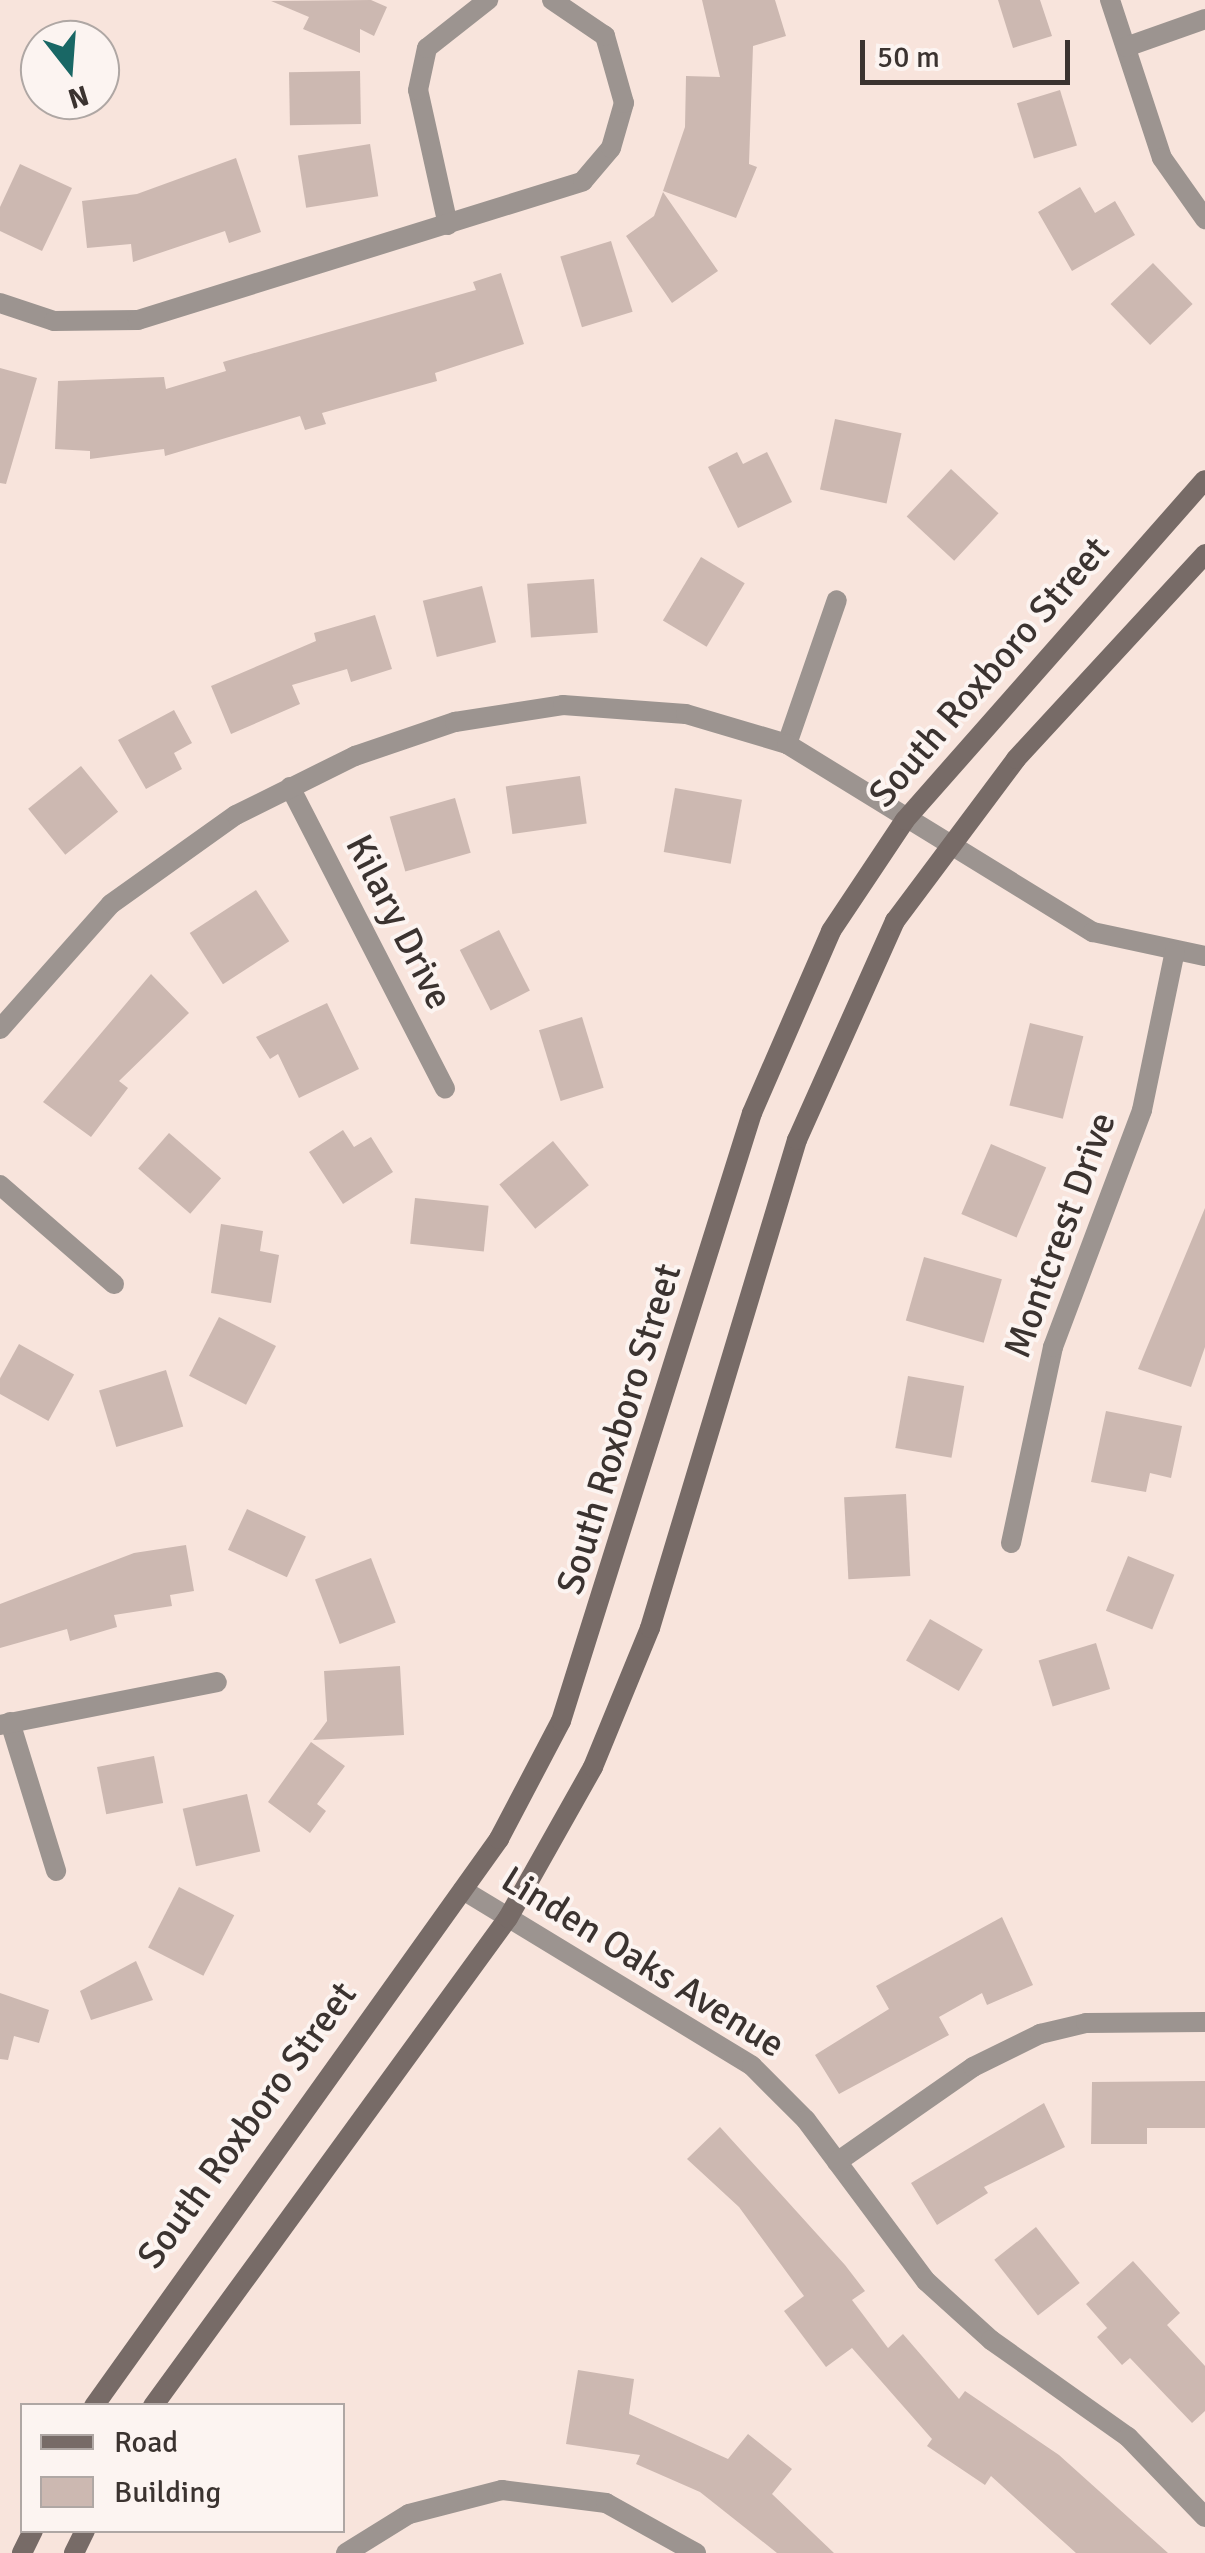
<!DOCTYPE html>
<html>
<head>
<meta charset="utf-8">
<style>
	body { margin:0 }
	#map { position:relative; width:1205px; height:2553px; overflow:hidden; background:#f8e4dc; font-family:Signika,sans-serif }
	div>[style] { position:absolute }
	.building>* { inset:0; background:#ccb8b1; transform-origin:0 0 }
	.street>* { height:20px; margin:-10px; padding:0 10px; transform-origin:10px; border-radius:10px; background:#9c9490 }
	.secondary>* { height:20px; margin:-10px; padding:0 10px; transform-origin:10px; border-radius:10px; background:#776b67 }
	span { translate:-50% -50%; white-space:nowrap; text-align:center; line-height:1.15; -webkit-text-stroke:8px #fcf4f1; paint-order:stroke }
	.street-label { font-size:38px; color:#3b3330 }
	.legend { position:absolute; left:20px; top:2403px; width:325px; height:130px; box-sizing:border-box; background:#fcf4f1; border:2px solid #afa7a4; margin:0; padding:12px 18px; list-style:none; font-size:30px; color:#3b3330 }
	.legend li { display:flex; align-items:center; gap:20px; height:50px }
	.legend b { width:50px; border:2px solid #afa7a4 }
	.north { position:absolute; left:20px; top:20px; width:100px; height:100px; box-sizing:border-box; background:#fcf4f1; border:2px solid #afa7a4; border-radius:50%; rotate:163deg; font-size:28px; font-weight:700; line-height:40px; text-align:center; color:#3b3330 }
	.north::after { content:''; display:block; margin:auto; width:35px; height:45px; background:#196765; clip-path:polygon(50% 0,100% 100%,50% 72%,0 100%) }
	.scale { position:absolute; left:860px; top:40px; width:210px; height:45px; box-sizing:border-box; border:5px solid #3b3330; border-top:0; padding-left:12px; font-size:30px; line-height:35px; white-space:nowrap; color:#3b3330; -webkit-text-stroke:8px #fcf4f1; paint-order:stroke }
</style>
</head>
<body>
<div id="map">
	<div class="building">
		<i style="clip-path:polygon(371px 0,387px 7px,374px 36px,360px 29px,360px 53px,303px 29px,309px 17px,271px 1px)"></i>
		<i style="clip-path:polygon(702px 0,775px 0,786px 36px,753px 46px,749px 164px,757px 167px,736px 218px,663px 191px,685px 127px,686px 76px,720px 77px)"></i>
		<i style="clip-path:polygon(998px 0,1040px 0,1052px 36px,1013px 48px)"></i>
		<i style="left:360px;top:71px;width:53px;height:71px;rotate:89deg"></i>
		<i style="left:1060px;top:90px;width:58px;height:45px;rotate:73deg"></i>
		<i style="left:370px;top:144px;width:53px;height:73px;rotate:81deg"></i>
		<i style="clip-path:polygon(236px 158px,261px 232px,229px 243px,225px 231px,133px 262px,131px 244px,87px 248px,82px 201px,137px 194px)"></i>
		<i style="clip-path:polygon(20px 164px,72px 188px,42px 251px,0 231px,0 207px)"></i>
		<i style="clip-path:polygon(1080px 187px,1095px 213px,1115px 201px,1135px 235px,1072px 271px,1038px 212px)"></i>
		<i style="clip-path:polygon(663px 192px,718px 271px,672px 303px,626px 236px,654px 216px)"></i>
		<i style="left:611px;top:241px;width:74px;height:53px;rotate:73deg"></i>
		<i style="left:1153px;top:263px;width:57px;height:59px;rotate:46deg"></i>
		<i style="clip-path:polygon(501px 273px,524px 344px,435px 373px,437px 381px,322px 413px,326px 424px,305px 430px,300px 416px,165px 456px,164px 449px,90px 459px,90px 451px,55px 449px,58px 381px,164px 377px,166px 389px,226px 371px,223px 362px,476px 290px,473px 282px)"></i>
		<i style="clip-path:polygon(0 368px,37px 378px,6px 484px,0 483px)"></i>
		<i style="left:835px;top:419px;width:68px;height:72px;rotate:12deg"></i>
		<i style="clip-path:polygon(737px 452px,743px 464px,767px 452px,792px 502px,738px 528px,708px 467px)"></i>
		<i style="left:951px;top:469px;width:65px;height:65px;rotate:43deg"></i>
		<i style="left:701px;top:557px;width:51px;height:74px;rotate:31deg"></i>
		<i style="left:594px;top:579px;width:54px;height:67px;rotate:86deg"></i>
		<i style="left:482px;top:586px;width:58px;height:61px;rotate:76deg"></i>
		<i style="clip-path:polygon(375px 615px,392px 669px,351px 682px,347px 669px,292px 685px,300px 704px,231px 734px,211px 686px,316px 641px,314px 633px)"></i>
		<i style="clip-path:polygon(174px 710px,192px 743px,174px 753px,182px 769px,146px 789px,118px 740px)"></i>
		<i style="left:81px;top:766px;width:59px;height:68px;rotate:51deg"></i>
		<i style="left:580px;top:776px;width:48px;height:75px;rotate:82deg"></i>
		<i style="left:675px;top:788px;width:68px;height:65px;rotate:10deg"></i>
		<i style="left:455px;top:798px;width:57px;height:68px;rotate:74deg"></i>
		<i style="left:256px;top:890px;width:61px;height:79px;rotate:57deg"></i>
		<i style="left:499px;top:930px;width:68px;height:44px;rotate:63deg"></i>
		<i style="clip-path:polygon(151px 974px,189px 1013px,119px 1081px,128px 1088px,91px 1137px,43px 1102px)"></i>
		<i style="clip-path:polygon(327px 1003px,359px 1069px,299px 1098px,278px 1054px,270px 1059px,256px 1037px)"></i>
		<i style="left:582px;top:1017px;width:74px;height:45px;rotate:73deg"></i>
		<i style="left:1030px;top:1023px;width:55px;height:85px;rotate:14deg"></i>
		<i style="clip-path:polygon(343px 1130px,354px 1147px,371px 1137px,393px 1172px,343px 1204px,309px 1152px)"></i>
		<i style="left:169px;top:1133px;width:69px;height:47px;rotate:41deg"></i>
		<i style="left:553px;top:1141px;width:57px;height:69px;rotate:51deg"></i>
		<i style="left:991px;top:1144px;width:60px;height:76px;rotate:23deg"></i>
		<i style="left:415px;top:1198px;width:74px;height:46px;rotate:6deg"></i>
		<i style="clip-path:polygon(1205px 1208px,1205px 1347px,1191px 1387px,1138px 1369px)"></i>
		<i style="clip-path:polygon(221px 1224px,263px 1231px,260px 1251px,279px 1255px,271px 1303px,211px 1293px)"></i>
		<i style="left:924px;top:1257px;width:81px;height:66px;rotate:16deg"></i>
		<i style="left:219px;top:1317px;width:64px;height:66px;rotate:27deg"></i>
		<i style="left:19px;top:1344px;width:63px;height:53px;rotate:29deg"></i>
		<i style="left:166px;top:1370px;width:59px;height:70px;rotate:73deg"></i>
		<i style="left:908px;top:1376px;width:57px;height:73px;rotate:10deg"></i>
		<i style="clip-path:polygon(1106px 1411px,1182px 1426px,1171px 1478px,1150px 1473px,1146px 1492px,1091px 1482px)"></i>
		<i style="left:906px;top:1494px;width:82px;height:62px;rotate:87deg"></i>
		<i style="left:247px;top:1509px;width:65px;height:45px;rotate:25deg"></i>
		<i style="clip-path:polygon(186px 1545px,194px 1591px,170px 1595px,172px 1606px,114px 1615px,117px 1627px,70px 1641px,67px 1629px,0 1648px,0 1604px,134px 1553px)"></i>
		<i style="left:1128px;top:1556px;width:50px;height:59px;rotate:22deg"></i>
		<i style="left:371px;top:1558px;width:69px;height:60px;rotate:69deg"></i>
		<i style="left:930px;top:1619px;width:61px;height:48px;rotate:30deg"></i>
		<i style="left:1096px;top:1643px;width:48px;height:60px;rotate:73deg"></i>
		<i style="clip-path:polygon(400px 1666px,404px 1735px,313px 1740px,327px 1721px,324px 1671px)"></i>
		<i style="clip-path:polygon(311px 1742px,345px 1766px,317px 1804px,326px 1811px,310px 1833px,268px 1802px)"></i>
		<i style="left:154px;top:1756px;width:48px;height:58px;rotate:79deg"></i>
		<i style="left:247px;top:1794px;width:59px;height:66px;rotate:77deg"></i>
		<i style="left:179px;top:1887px;width:62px;height:68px;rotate:27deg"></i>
		<i style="clip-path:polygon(1002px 1917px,1033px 1985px,987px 2005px,982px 1993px,939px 2017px,949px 2035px,839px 2094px,815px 2055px,889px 2009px,876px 1986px)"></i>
		<i style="clip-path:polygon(136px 1961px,153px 2000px,91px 2020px,80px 1991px)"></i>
		<i style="clip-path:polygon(0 1993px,49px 2010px,39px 2043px,14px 2036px,8px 2060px,0 2059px)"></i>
		<i style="clip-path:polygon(1205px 2081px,1205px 2128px,1147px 2128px,1147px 2144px,1091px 2144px,1092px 2082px)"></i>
		<i style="clip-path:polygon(1044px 2103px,1065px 2147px,984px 2187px,988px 2193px,937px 2225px,911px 2183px)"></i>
		<i style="clip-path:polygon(720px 2127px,845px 2265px,865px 2291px,852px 2300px,888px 2348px,903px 2334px,959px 2399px,965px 2391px,1059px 2455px,1168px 2553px,1076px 2553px,991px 2476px,985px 2485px,927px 2446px,932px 2439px,852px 2348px,826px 2367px,784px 2311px,804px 2296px,739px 2207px,687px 2159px)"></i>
		<i style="left:1036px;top:2227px;width:71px;height:53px;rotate:52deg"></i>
		<i style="clip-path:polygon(1133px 2261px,1180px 2313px,1167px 2325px,1205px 2366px,1205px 2411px,1192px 2423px,1130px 2358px,1122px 2365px,1097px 2337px,1107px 2328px,1086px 2304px)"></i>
		<i style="clip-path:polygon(578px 2370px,634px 2379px,629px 2414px,728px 2459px,748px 2434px,792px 2469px,772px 2494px,834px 2553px,777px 2553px,700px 2492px,636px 2464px,640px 2455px,566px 2444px)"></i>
	</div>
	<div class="street">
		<i style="left:1110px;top:0;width:166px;rotate:71.8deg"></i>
		<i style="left:1162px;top:158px;width:75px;rotate:54.8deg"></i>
		<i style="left:1126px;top:47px;width:84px;rotate:-19.5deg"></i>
		<i style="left:448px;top:225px;width:138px;rotate:-102.5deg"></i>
		<i style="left:418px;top:90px;width:43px;rotate:-77.9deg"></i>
		<i style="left:427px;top:48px;width:78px;rotate:-38.2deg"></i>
		<i style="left:0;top:303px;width:57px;rotate:18.4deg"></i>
		<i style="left:54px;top:321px;width:84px;rotate:-0.7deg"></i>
		<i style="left:138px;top:320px;width:466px;rotate:-17.3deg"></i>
		<i style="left:583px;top:181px;width:43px;rotate:-49.7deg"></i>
		<i style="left:611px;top:148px;width:47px;rotate:-73.9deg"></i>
		<i style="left:624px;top:103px;width:70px;rotate:-105.8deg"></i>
		<i style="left:605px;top:36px;width:64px;rotate:-145.8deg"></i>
		<i style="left:787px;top:744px;width:152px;rotate:-70.9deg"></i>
		<i style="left:290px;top:787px;width:339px;rotate:62.8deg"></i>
		<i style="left:0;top:1029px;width:167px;rotate:-48.4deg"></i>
		<i style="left:111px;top:904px;width:153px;rotate:-35.5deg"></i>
		<i style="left:236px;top:815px;width:133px;rotate:-26.4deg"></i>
		<i style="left:355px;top:756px;width:106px;rotate:-18.8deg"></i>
		<i style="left:455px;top:722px;width:109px;rotate:-8.9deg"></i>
		<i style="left:563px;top:705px;width:123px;rotate:4.2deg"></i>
		<i style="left:686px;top:714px;width:105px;rotate:16.5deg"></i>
		<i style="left:787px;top:744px;width:359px;rotate:31.6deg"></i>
		<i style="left:1093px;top:932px;width:115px;rotate:12.1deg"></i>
		<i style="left:0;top:1185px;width:151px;rotate:41deg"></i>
		<i style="left:1011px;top:1543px;width:200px;rotate:-77.9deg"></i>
		<i style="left:1053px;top:1347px;width:253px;rotate:-69.4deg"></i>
		<i style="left:1142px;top:1110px;width:162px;rotate:-78.3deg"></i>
		<i style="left:10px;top:1722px;width:156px;rotate:72.8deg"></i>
		<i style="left:0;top:1725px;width:221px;rotate:-11.2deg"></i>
		<i style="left:463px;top:1890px;width:338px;rotate:31.3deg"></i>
		<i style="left:752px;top:2066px;width:76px;rotate:45deg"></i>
		<i style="left:806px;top:2120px;width:201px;rotate:53.3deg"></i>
		<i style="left:926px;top:2281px;width:88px;rotate:42.2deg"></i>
		<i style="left:991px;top:2340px;width:168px;rotate:35.3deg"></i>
		<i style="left:1128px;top:2437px;width:111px;rotate:46.1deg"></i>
		<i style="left:837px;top:2162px;width:166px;rotate:-34.9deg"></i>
		<i style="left:973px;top:2067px;width:75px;rotate:-26.2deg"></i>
		<i style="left:1040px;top:2034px;width:47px;rotate:-13.4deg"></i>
		<i style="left:1086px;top:2023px;width:119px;rotate:-0.5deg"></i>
		<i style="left:346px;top:2553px;width:74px;rotate:-31.8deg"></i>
		<i style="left:409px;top:2514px;width:96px;rotate:-14.5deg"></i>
		<i style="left:502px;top:2490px;width:105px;rotate:7.1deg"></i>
		<i style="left:606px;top:2503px;width:103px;rotate:29.1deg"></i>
	</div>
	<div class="secondary">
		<i style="left:94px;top:2406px;width:697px;rotate:-54.46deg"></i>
		<i style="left:499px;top:1839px;width:133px;rotate:-62.3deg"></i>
		<i style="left:561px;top:1721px;width:637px;rotate:-72.56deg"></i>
		<i style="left:752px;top:1113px;width:198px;rotate:-66.5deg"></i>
		<i style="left:831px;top:931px;width:133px;rotate:-56.3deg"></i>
		<i style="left:905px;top:820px;width:453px;rotate:-48.6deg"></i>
		<i style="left:153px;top:2406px;width:603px;rotate:-53.97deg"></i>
		<i style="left:508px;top:1918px;width:173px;rotate:-60.6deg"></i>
		<i style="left:593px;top:1767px;width:150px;rotate:-67.7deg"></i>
		<i style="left:650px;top:1628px;width:510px;rotate:-73.24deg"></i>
		<i style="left:797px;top:1140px;width:240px;rotate:-65.9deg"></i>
		<i style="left:895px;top:921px;width:202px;rotate:-53.2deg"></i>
		<i style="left:1016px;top:759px;width:279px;rotate:-47.3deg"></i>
		<i style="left:22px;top:2553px;width:25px;rotate:-64deg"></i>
		<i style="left:74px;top:2553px;width:25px;rotate:-64deg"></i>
	</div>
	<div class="street-label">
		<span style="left:989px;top:672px;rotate:-49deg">South Roxboro Street</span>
		<span style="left:399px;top:922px;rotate:63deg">Kilary Drive</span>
		<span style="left:1060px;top:1235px;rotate:-70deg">Montcrest Drive</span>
		<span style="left:619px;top:1429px;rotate:-73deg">South Roxboro Street</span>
		<span style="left:643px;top:1962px;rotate:32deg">Linden Oaks Avenue</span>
		<span style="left:247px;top:2125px;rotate:-54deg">South Roxboro Street</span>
	</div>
	<ul class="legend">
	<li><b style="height:12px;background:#776b67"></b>Road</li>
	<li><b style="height:28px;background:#ccb8b1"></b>Building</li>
	</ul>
	<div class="north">N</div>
	<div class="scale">50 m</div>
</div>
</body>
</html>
